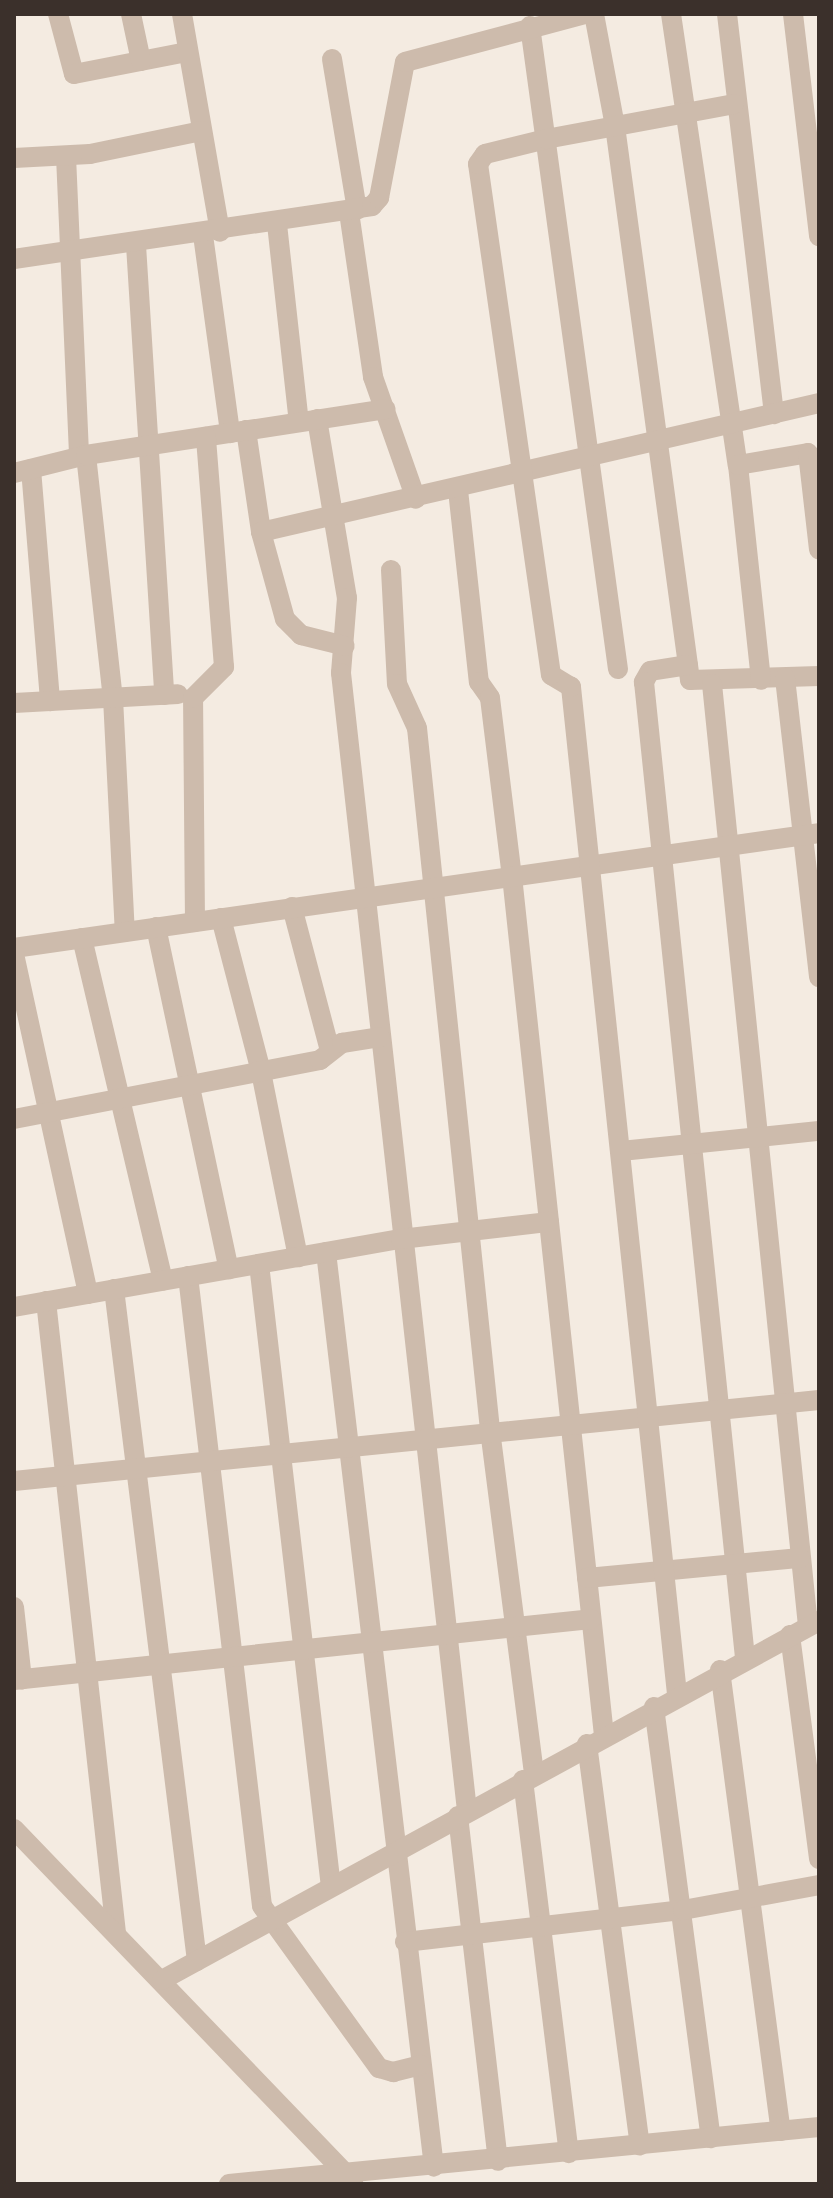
<!DOCTYPE html>
<html>
<head>
<meta charset="utf-8">
<style>
	body { margin:0 }
	#map { position:relative; width:833px; height:2198px; overflow:hidden; background:#f4ebe1; font-family:Raleway,sans-serif }
	div>[style] { position:absolute }
	.minor>* { height:20px; margin:-10px; padding:0 10px; transform-origin:10px; border-radius:10px; background:#cdbbac }
	span { translate:-50% -50%; white-space:nowrap; text-align:center; line-height:1.15; -webkit-text-stroke:6px #fbf5ee; paint-order:stroke }
	.frame { position:absolute; inset:0; border:16px solid #3b302b; pointer-events:none }
</style>
</head>
<body>
<div id="map">
	<div class="minor">
		<i style="left:58px;top:14px;width:62px;rotate:75.1deg"></i>
		<i style="left:74px;top:74px;width:115px;rotate:-11deg"></i>
		<i style="left:131px;top:14px;width:48px;rotate:78deg"></i>
		<i style="left:182px;top:14px;width:221px;rotate:80.1deg"></i>
		<i style="left:594px;top:14px;width:114px;rotate:79.4deg"></i>
		<i style="left:615px;top:126px;width:559px;rotate:82.29deg"></i>
		<i style="left:690px;top:680px;width:129px;rotate:-1.8deg"></i>
		<i style="left:671px;top:14px;width:456px;rotate:81.6deg"></i>
		<i style="left:738px;top:465px;width:216px;rotate:83.9deg"></i>
		<i style="left:727px;top:14px;width:403px;rotate:83.3deg"></i>
		<i style="left:793px;top:14px;width:224px;rotate:83.3deg"></i>
		<i style="left:530px;top:26px;width:649px;rotate:82.21deg"></i>
		<i style="left:332px;top:59px;width:153px;rotate:80.6deg"></i>
		<i style="left:66px;top:156px;width:301px;rotate:87.5deg"></i>
		<i style="left:14px;top:158px;width:76px;rotate:-3deg"></i>
		<i style="left:90px;top:154px;width:114px;rotate:-11.6deg"></i>
		<i style="left:349px;top:212px;width:167px;rotate:81.7deg"></i>
		<i style="left:373px;top:377px;width:129px;rotate:70.6deg"></i>
		<i style="left:277px;top:224px;width:199px;rotate:83.7deg"></i>
		<i style="left:203px;top:235px;width:200px;rotate:82.2deg"></i>
		<i style="left:136px;top:245px;width:451px;rotate:86.4deg"></i>
		<i style="left:14px;top:259px;width:362px;rotate:-8.4deg"></i>
		<i style="left:372px;top:206px;width:11px;rotate:-49deg"></i>
		<i style="left:379px;top:198px;width:138px;rotate:-79.2deg"></i>
		<i style="left:405px;top:62px;width:186px;rotate:-14.9deg"></i>
		<i style="left:317px;top:419px;width:181px;rotate:80.5deg"></i>
		<i style="left:347px;top:598px;width:75px;rotate:94.6deg"></i>
		<i style="left:341px;top:673px;width:1145px;rotate:83.68deg"></i>
		<i style="left:246px;top:430px;width:103px;rotate:81.6deg"></i>
		<i style="left:261px;top:532px;width:90px;rotate:74.6deg"></i>
		<i style="left:285px;top:619px;width:23px;rotate:45deg"></i>
		<i style="left:301px;top:635px;width:45px;rotate:14deg"></i>
		<i style="left:86px;top:455px;width:244px;rotate:83.7deg"></i>
		<i style="left:113px;top:698px;width:234px;rotate:87.1deg"></i>
		<i style="left:738px;top:465px;width:71px;rotate:-9.7deg"></i>
		<i style="left:808px;top:453px;width:97px;rotate:83.5deg"></i>
		<i style="left:31px;top:469px;width:233px;rotate:85.3deg"></i>
		<i style="left:14px;top:473px;width:74px;rotate:-14deg"></i>
		<i style="left:86px;top:455px;width:303px;rotate:-8.7deg"></i>
		<i style="left:458px;top:490px;width:193px;rotate:83.8deg"></i>
		<i style="left:479px;top:682px;width:19px;rotate:55deg"></i>
		<i style="left:490px;top:698px;width:179px;rotate:83deg"></i>
		<i style="left:512px;top:876px;width:864px;rotate:83.89deg"></i>
		<i style="left:261px;top:532px;width:573px;rotate:-13.02deg"></i>
		<i style="left:391px;top:570px;width:114px;rotate:87deg"></i>
		<i style="left:397px;top:684px;width:48px;rotate:65.6deg"></i>
		<i style="left:417px;top:728px;width:706px;rotate:84.06deg"></i>
		<i style="left:490px;top:1430px;width:347px;rotate:82.7deg"></i>
		<i style="left:688px;top:665px;width:38px;rotate:171deg"></i>
		<i style="left:650px;top:671px;width:13px;rotate:119deg"></i>
		<i style="left:644px;top:682px;width:981px;rotate:84.09deg"></i>
		<i style="left:785px;top:678px;width:301px;rotate:83.5deg"></i>
		<i style="left:712px;top:684px;width:947px;rotate:84.18deg"></i>
		<i style="left:14px;top:703px;width:164px;rotate:-3.1deg"></i>
		<i style="left:292px;top:907px;width:149px;rotate:75.2deg"></i>
		<i style="left:221px;top:918px;width:159px;rotate:75.4deg"></i>
		<i style="left:261px;top:1072px;width:189px;rotate:78.7deg"></i>
		<i style="left:195px;top:922px;width:224px;rotate:-90.5deg"></i>
		<i style="left:193px;top:698px;width:44px;rotate:-45deg"></i>
		<i style="left:224px;top:667px;width:231px;rotate:-94.5deg"></i>
		<i style="left:156px;top:927px;width:350px;rotate:78deg"></i>
		<i style="left:82px;top:938px;width:352px;rotate:76.7deg"></i>
		<i style="left:14px;top:948px;width:813px;rotate:-8.13deg"></i>
		<i style="left:14px;top:954px;width:348px;rotate:77.7deg"></i>
		<i style="left:14px;top:1119px;width:312px;rotate:-10.9deg"></i>
		<i style="left:320px;top:1060px;width:28px;rotate:-38deg"></i>
		<i style="left:342px;top:1043px;width:38px;rotate:-9deg"></i>
		<i style="left:621px;top:1151px;width:199px;rotate:-5.8deg"></i>
		<i style="left:326px;top:1252px;width:921px;rotate:83.27deg"></i>
		<i style="left:259px;top:1264px;width:627px;rotate:83.41deg"></i>
		<i style="left:188px;top:1276px;width:634px;rotate:83.3deg"></i>
		<i style="left:262px;top:1906px;width:200px;rotate:54.2deg"></i>
		<i style="left:379px;top:2068px;width:15px;rotate:16deg"></i>
		<i style="left:393px;top:2072px;width:29px;rotate:-14deg"></i>
		<i style="left:114px;top:1289px;width:677px;rotate:82.96deg"></i>
		<i style="left:46px;top:1301px;width:636px;rotate:83.68deg"></i>
		<i style="left:14px;top:1307px;width:393px;rotate:-10deg"></i>
		<i style="left:401px;top:1239px;width:149px;rotate:-6.6deg"></i>
		<i style="left:14px;top:1481px;width:809px;rotate:-5.75deg"></i>
		<i style="left:587px;top:1578px;width:214px;rotate:-5.4deg"></i>
		<i style="left:14px;top:1607px;width:73px;rotate:83.7deg"></i>
		<i style="left:790px;top:1635px;width:226px;rotate:82.6deg"></i>
		<i style="left:720px;top:1670px;width:465px;rotate:82.5deg"></i>
		<i style="left:14px;top:1680px;width:580px;rotate:-6.03deg"></i>
		<i style="left:677px;top:1694px;width:1013px;rotate:-96.01deg"></i>
		<i style="left:571px;top:687px;width:23px;rotate:-149deg"></i>
		<i style="left:551px;top:675px;width:516px;rotate:-98.13deg"></i>
		<i style="left:478px;top:164px;width:12px;rotate:-55deg"></i>
		<i style="left:485px;top:154px;width:63px;rotate:-13.8deg"></i>
		<i style="left:546px;top:139px;width:191px;rotate:-10.5deg"></i>
		<i style="left:654px;top:1707px;width:435px;rotate:82.5deg"></i>
		<i style="left:587px;top:1744px;width:405px;rotate:82.5deg"></i>
		<i style="left:523px;top:1780px;width:376px;rotate:83deg"></i>
		<i style="left:458px;top:1816px;width:347px;rotate:83.4deg"></i>
		<i style="left:14px;top:1829px;width:489px;rotate:46.1deg"></i>
		<i style="left:405px;top:1942px;width:280px;rotate:-6.6deg"></i>
		<i style="left:683px;top:1910px;width:138px;rotate:-10.4deg"></i>
		<i style="left:162px;top:1980px;width:749px;rotate:-28.65deg"></i>
		<i style="left:229px;top:2184px;width:593px;rotate:-5.52deg"></i>
	</div>
	<div class="frame"></div>
</div>
</body>
</html>
